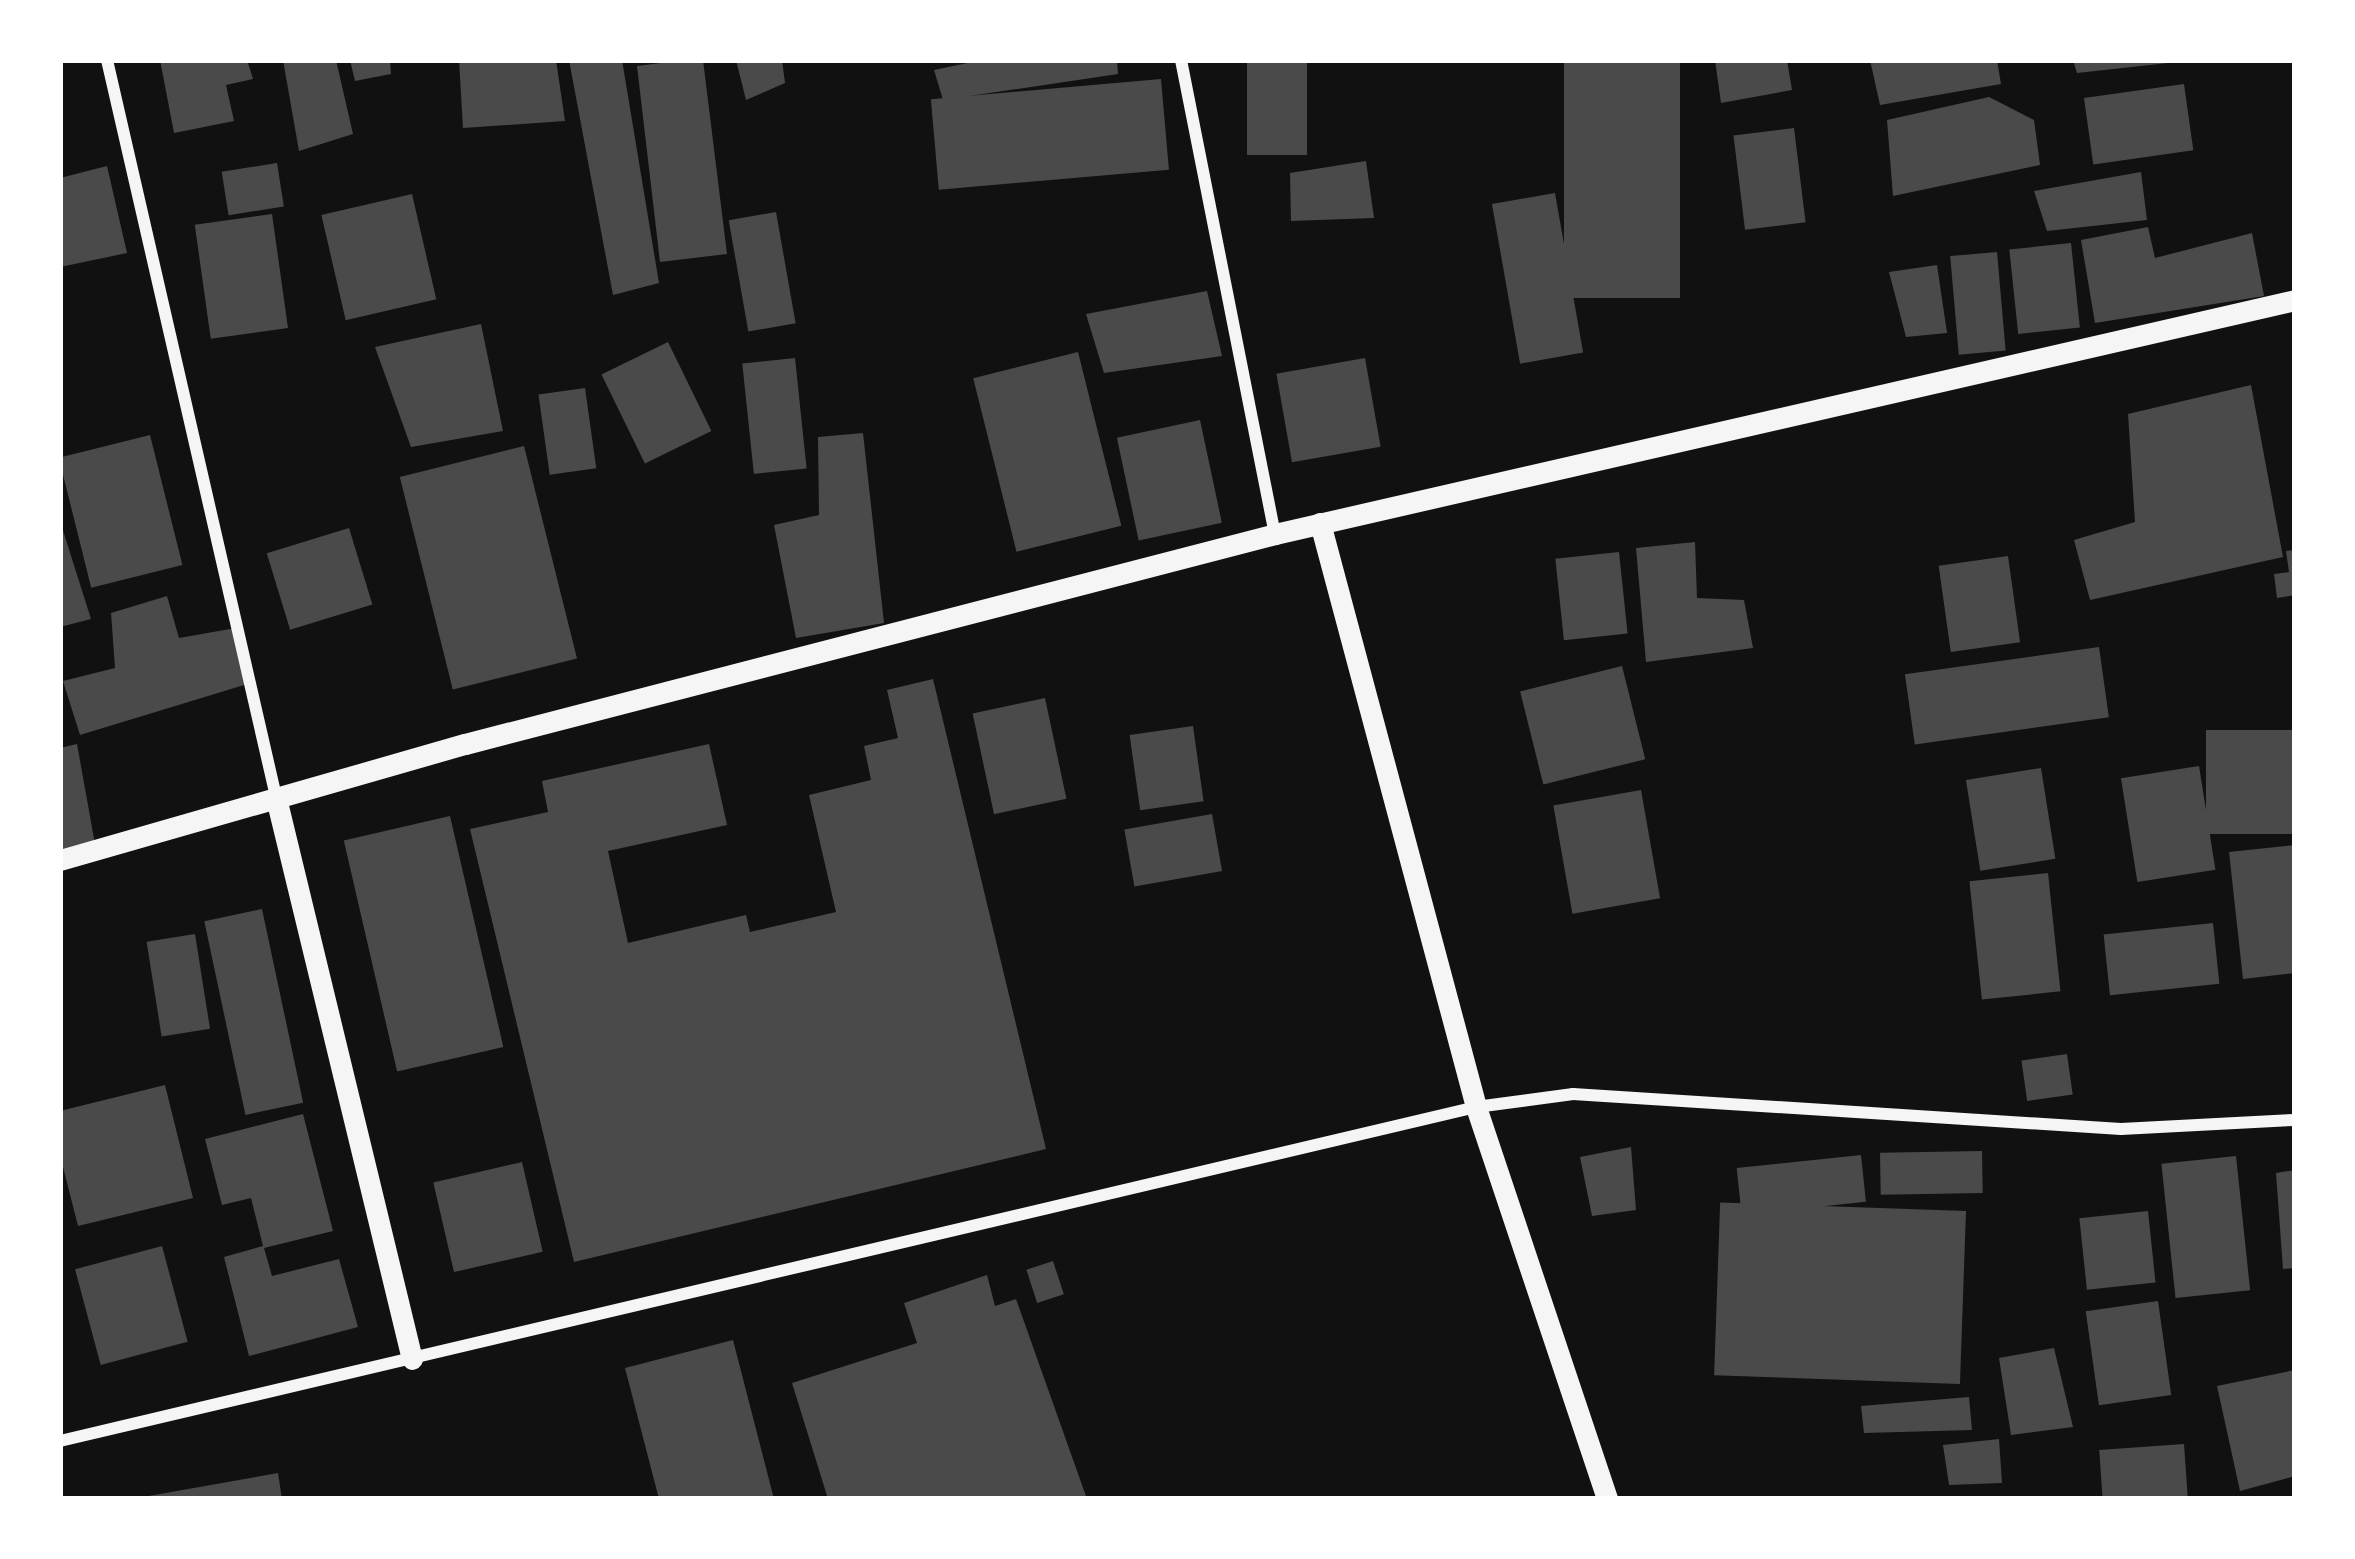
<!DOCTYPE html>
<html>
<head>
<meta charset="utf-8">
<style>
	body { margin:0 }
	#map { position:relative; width:2355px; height:1559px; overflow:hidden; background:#111; font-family:"PT Sans Narrow",sans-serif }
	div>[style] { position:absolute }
	.building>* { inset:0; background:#4a4a4a; transform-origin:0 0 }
	.minor>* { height:12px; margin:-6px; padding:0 6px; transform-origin:6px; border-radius:6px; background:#f5f5f5 }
	.tertiary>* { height:21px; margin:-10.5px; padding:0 10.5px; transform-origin:10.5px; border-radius:10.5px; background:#f5f5f5 }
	span { translate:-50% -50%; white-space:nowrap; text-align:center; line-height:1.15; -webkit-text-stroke:12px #fff; paint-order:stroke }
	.frame { position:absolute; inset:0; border:63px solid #fff; pointer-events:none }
</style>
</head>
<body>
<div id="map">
	<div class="building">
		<i style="clip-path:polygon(160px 60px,247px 60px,253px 79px,226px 85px,234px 121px,174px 133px)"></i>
		<i style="clip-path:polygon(283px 60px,336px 60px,353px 134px,299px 151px)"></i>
		<i style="clip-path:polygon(350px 60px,390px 60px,391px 74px,355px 81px)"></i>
		<i style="clip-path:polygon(459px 60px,556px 60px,565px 121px,463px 128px)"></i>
		<i style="clip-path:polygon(569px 60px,622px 60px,659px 283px,613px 295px)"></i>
		<i style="clip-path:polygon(685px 60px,703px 60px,727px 254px,660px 262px,637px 66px)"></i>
		<i style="clip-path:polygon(736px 60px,782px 60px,785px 83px,746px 100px)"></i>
		<i style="clip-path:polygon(982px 60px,1117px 60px,1118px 74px,943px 100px,934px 70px)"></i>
		<i style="left:1247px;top:60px;width:60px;height:95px"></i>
		<i style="left:1564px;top:60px;width:116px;height:238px"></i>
		<i style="clip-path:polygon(1715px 60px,1787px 60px,1792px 90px,1721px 103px)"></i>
		<i style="clip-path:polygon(1870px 60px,1997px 60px,2001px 84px,1880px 105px)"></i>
		<i style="clip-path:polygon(2073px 60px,2168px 60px,2168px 63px,2077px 73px)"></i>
		<i style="left:1161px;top:79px;width:91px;height:231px;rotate:85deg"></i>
		<i style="left:2184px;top:84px;width:67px;height:101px;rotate:82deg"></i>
		<i style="clip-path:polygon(1989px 97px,2034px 120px,2040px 165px,1893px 196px,1887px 120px)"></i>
		<i style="left:1794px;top:128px;width:95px;height:61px;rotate:83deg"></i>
		<i style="clip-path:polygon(1366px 161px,1374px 218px,1291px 221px,1290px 173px)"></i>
		<i style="left:277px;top:163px;width:44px;height:56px;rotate:81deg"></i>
		<i style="clip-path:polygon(107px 166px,127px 253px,60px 267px,60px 178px)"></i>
		<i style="clip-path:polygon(2141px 172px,2147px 220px,2047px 231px,2034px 191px)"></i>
		<i style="left:1555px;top:193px;width:162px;height:64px;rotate:80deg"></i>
		<i style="left:412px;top:194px;width:108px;height:93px;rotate:77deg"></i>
		<i style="left:776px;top:212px;width:113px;height:48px;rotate:80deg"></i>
		<i style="left:272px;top:214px;width:115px;height:78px;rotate:82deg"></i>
		<i style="clip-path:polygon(2148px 227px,2155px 258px,2252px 233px,2264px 296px,2095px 323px,2081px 240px)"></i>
		<i style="left:2071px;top:243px;width:85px;height:62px;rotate:84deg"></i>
		<i style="left:1997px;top:252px;width:99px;height:47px;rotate:85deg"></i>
		<i style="clip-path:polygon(1937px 265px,1947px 333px,1906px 337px,1889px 272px)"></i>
		<i style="clip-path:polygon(1207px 291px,1222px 356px,1104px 373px,1086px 314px)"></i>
		<i style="clip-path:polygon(481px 324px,503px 431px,411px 447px,375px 347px)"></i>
		<i style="left:668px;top:342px;width:99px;height:74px;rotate:64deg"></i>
		<i style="left:1078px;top:352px;width:179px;height:108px;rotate:76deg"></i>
		<i style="left:795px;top:358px;width:111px;height:53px;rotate:84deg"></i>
		<i style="left:1365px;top:358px;width:90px;height:90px;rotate:80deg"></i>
		<i style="clip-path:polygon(2251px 385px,2283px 557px,2090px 600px,2074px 540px,2135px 522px,2128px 414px)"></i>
		<i style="left:585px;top:388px;width:81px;height:47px;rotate:82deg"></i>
		<i style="left:1200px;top:420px;width:105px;height:85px;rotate:78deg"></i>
		<i style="clip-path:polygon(863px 433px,884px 623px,796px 638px,774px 525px,819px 515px,818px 437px)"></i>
		<i style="left:150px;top:435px;width:134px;height:94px;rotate:76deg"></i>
		<i style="left:524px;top:446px;width:219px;height:128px;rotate:76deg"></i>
		<i style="clip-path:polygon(60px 521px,91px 619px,60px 627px)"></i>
		<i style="left:349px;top:528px;width:80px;height:86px;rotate:73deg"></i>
		<i style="clip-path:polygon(1695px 542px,1697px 598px,1744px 600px,1753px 648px,1646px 662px,1636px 548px)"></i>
		<i style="clip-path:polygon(2295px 550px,2295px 595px,2277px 598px,2274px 574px,2289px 572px,2286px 551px)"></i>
		<i style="left:1619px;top:552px;width:82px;height:64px;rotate:84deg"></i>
		<i style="left:2008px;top:556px;width:87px;height:70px;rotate:82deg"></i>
		<i style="clip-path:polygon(167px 596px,179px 638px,236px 628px,254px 682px,80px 735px,63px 681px,115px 668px,111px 613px)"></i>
		<i style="left:2099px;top:647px;width:71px;height:196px;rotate:82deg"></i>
		<i style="left:1622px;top:666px;width:96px;height:105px;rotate:76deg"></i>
		<i style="clip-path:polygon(933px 679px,1046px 1149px,574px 1262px,470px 829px,548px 812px,542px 781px,709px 744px,727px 825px,608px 851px,628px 943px,746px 915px,750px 932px,836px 912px,809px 795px,871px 780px,864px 746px,898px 738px,887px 690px)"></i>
		<i style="left:1045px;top:698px;width:103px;height:74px;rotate:78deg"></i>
		<i style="left:1193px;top:726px;width:76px;height:64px;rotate:82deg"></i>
		<i style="left:2295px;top:730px;width:104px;height:89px;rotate:90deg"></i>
		<i style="clip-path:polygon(77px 744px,95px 844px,60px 851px,60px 748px)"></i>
		<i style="left:2199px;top:766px;width:105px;height:79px;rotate:81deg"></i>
		<i style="left:2041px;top:768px;width:92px;height:76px;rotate:81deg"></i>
		<i style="left:1641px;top:790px;width:110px;height:89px;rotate:80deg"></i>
		<i style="left:1212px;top:814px;width:58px;height:89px;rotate:80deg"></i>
		<i style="left:450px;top:816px;width:237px;height:109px;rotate:77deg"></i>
		<i style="clip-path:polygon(2295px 845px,2295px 973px,2243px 979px,2229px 852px)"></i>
		<i style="left:2048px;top:873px;width:119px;height:79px;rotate:84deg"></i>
		<i style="left:262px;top:909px;width:198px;height:59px;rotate:78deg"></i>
		<i style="left:2213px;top:923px;width:61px;height:110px;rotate:84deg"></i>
		<i style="left:195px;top:934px;width:96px;height:49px;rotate:81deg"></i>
		<i style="left:2067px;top:1054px;width:41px;height:46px;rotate:82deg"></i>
		<i style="clip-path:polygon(165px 1085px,193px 1198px,78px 1226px,60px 1155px,60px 1111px)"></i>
		<i style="clip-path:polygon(303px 1114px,333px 1231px,264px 1248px,272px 1276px,339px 1259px,358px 1327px,249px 1356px,224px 1257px,263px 1246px,251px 1198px,222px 1205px,205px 1139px)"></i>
		<i style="clip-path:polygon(1631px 1147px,1636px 1210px,1592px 1216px,1580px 1157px)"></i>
		<i style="left:1982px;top:1151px;width:42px;height:102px;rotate:89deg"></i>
		<i style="left:1861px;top:1155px;width:47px;height:125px;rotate:84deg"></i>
		<i style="left:2236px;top:1156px;width:135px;height:75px;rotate:84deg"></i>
		<i style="left:522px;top:1162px;width:92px;height:91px;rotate:77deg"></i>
		<i style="clip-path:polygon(2295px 1170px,2295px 1268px,2283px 1269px,2276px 1173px)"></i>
		<i style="left:1966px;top:1211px;width:173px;height:246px;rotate:92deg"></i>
		<i style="left:2148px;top:1211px;width:72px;height:69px;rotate:84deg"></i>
		<i style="left:162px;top:1246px;width:99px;height:90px;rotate:75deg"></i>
		<i style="left:1053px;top:1261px;width:35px;height:28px;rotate:72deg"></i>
		<i style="clip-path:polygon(987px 1275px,995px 1306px,1016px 1299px,1087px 1499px,828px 1499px,792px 1383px,917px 1343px,904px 1303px)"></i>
		<i style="left:2158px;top:1301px;width:95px;height:73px;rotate:82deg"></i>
		<i style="clip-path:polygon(733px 1340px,774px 1499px,659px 1499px,625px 1368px)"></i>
		<i style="clip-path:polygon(2054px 1348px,2073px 1427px,2011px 1435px,1999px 1358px)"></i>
		<i style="clip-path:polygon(2295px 1370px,2295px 1476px,2240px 1491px,2217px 1386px)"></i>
		<i style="clip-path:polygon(1969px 1397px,1972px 1430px,1864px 1433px,1861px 1406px)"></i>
		<i style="clip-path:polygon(1999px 1439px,2002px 1483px,1949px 1485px,1943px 1445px)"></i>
		<i style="left:2184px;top:1444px;width:55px;height:85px;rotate:86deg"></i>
		<i style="clip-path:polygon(278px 1473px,282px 1499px,143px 1499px,143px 1497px)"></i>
	</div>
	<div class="minor">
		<i style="left:107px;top:60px;width:760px;rotate:77.08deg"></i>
		<i style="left:1181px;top:60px;width:483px;rotate:78.8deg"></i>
		<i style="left:60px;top:1441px;width:1455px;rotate:-13.27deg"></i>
		<i style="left:1476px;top:1107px;width:98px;rotate:-7.6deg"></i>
		<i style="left:1573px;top:1094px;width:549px;rotate:3.65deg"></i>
		<i style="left:2121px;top:1129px;width:174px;rotate:-3deg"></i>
	</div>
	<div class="tertiary">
		<i style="left:1320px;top:523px;width:604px;rotate:75.04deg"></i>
		<i style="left:1476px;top:1107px;width:413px;rotate:71.5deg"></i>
		<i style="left:277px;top:802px;width:573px;rotate:76.38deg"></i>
		<i style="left:60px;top:860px;width:421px;rotate:-16deg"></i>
		<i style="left:465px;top:744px;width:837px;rotate:-14.53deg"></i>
		<i style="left:1275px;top:534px;width:1046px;rotate:-12.92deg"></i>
	</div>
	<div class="frame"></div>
</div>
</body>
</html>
